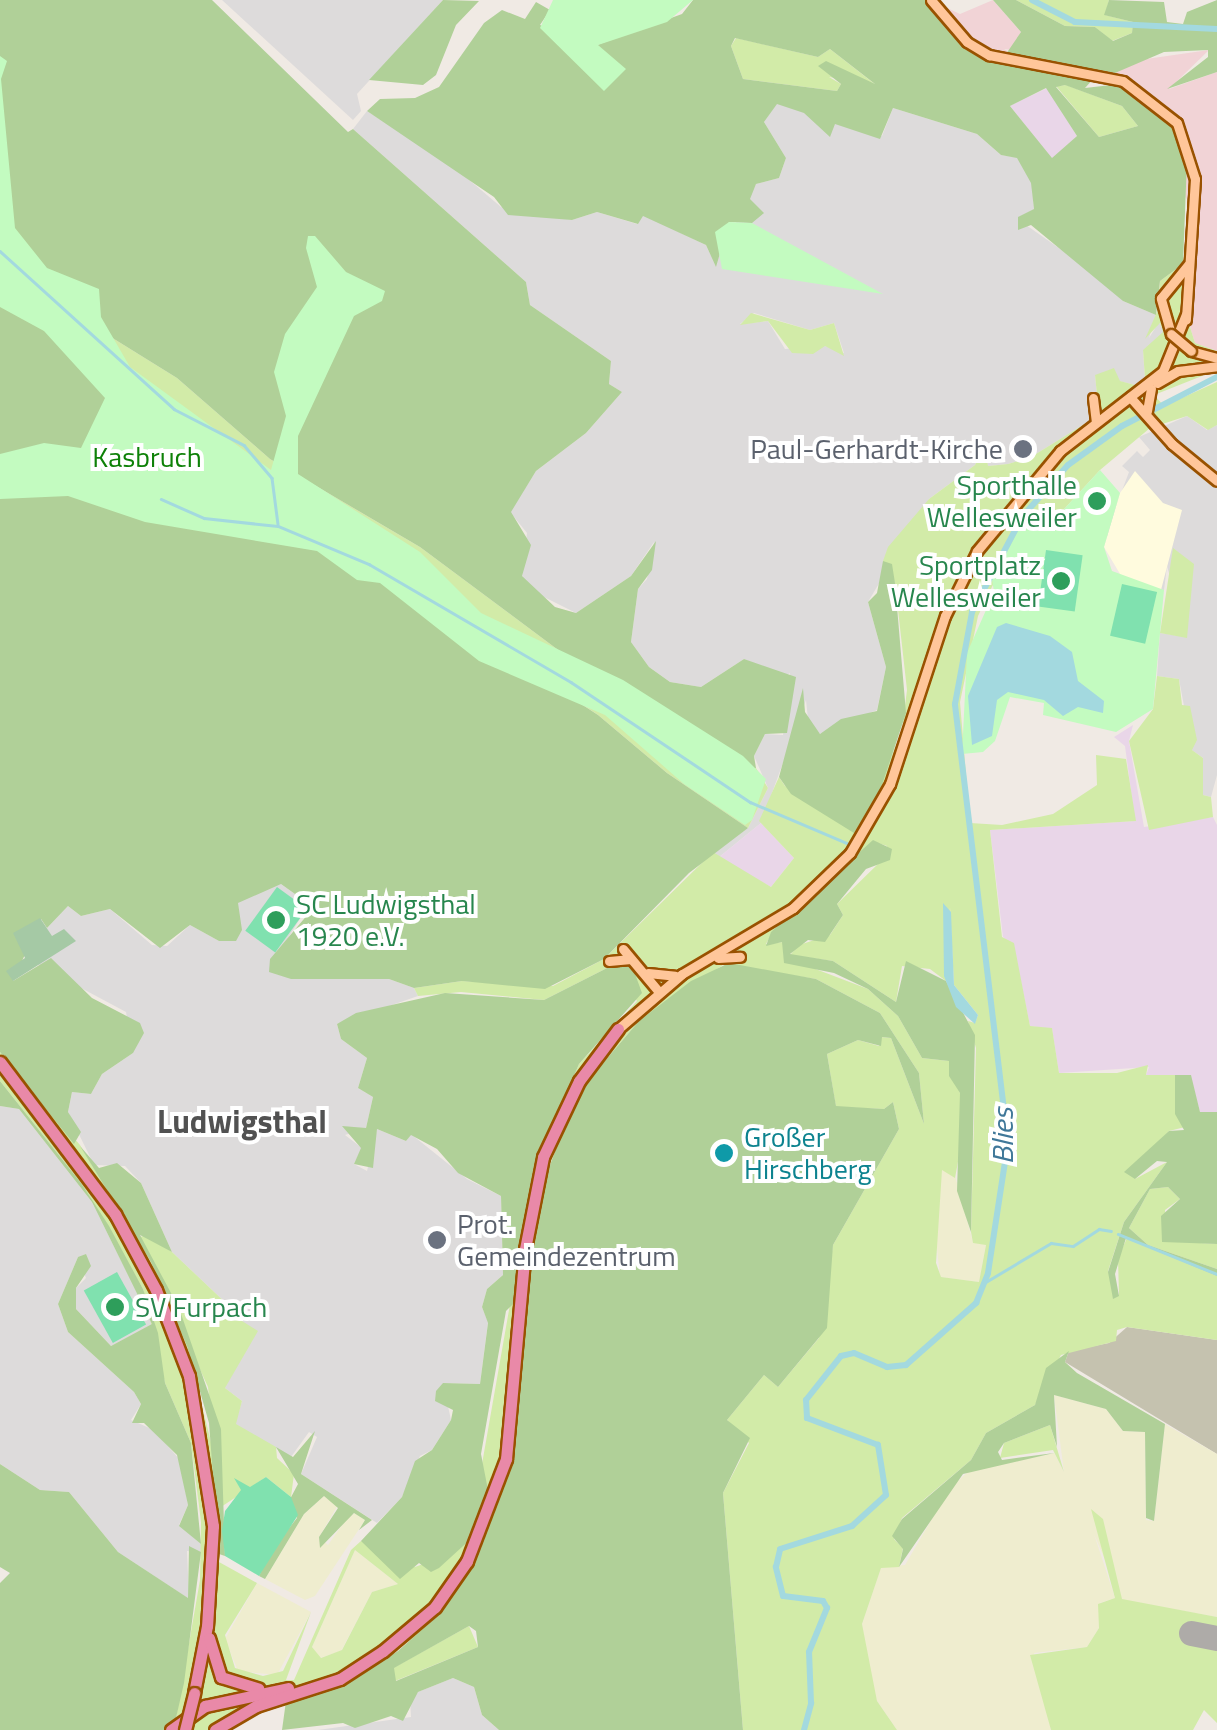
<!DOCTYPE html>
<html>
<head>
<meta charset="utf-8">
<style>
	body { margin:0 }
	#map { position:relative; width:1217px; height:1730px; overflow:hidden; background:#f0eae4; font-family:"Titillium Web",sans-serif }
	div>[style] { position:absolute }
	.residential>* { inset:0; background:#dddbdb }
	.commercial>* { inset:0; background:#f1d3d6 }
	.industrial>* { inset:0; background:#e9d6e8 }
	.education>* { inset:0; background:#fffbde }
	.construction>* { inset:0; background:#c5c2af }
	.farmland>* { inset:0; background:#efedcf }
	.grass>* { inset:0; background:#d2eba8 }
	.forest>* { inset:0; background:#b0d098 }
	.cemetery>* { inset:0; background:#a5c9a5 }
	.park>* { inset:0; background:#c3fbc0 }
	.pitch>* { inset:0; background:#80e1af; transform-origin:0 0 }
	.water>* { inset:0; background:#a3d9df }
	.stream>* { height:2.5px; margin:-1.25px; padding:0 1.25px; transform-origin:1.25px; border-radius:1.25px; background:#a3d9df }
	.river>* { height:6px; margin:-3px; padding:0 3px; transform-origin:3px; border-radius:3px; background:#a3d9df }
	.runway>* { height:25px; margin:-12.5px; padding:0 12.5px; transform-origin:12.5px; border-radius:12.5px; background:#aeaba8 }
	.roads { filter:drop-shadow(2px 0 #995200) drop-shadow(-2px 0 #995200) drop-shadow(0 2px #995200) drop-shadow(0 -2px #995200) }
	.major>* { height:9px; margin:-4.5px; padding:0 4.5px; transform-origin:4.5px; border-radius:4.5px; background:#ffc69a }
	.highway>* { height:11px; margin:-5.5px; padding:0 5.5px; transform-origin:5.5px; border-radius:5.5px; background:#e989a8 }
	.bridges { filter:drop-shadow(2px 0 #995200) drop-shadow(-2px 0 #995200) drop-shadow(0 2px #995200) drop-shadow(0 -2px #995200) }
	.major-bridge>* { height:9px; margin:-4.5px; padding:0 4.5px; transform-origin:4.5px; border-radius:4.5px; background:#ffc69a }
	.highway-bridge>* { height:11px; margin:-5.5px; padding:0 5.5px; transform-origin:5.5px; border-radius:5.5px; background:#e989a8 }
	.dots>* { width:28px; height:28px; translate:-50% -50%; box-sizing:border-box; border:5px solid #fff; border-radius:50% }
	span { translate:-50% -50%; white-space:nowrap; text-align:center; line-height:1.15; -webkit-text-stroke:8px #fff; paint-order:stroke }
	.worship-label { font-size:28px; color:#5b616d }
	.right { translate:-100% -50%; text-align:right }
	.left { translate:0 -50%; text-align:left }
	.park-label { font-size:28px; color:#0e8108 }
	.leisure-label { font-size:28px; color:#27864d }
	.culture-label { font-size:28px; color:#0d838f }
	.water-label { font-size:30px; color:#407899; font-style:italic }
	.quarter-label { font-size:32px; color:#515151; font-weight:700 }
</style>
</head>
<body>
<div id="map">
	<div class="residential">
		<i style="clip-path:polygon(222px 0,443px 0,357px 94px,361px 111px,353px 120px)"></i>
		<i style="clip-path:polygon(evenodd,777px 103px,882px 136px,893px 108px,977px 134px,1001px 155px,1017px 157px,1032px 183px,1034px 209px,1026px 225px,1106px 281px,1123px 301px,1156px 315px,1149px 338px,1159px 322px,1164px 332px,1143px 351px,1145px 379px,1135px 385px,1095px 375px,1099px 415px,1031px 457px,1008px 464px,988px 466px,984px 447px,975px 465px,929px 499px,868px 602px,886px 667px,877px 710px,820px 734px,808px 719px,806px 700px,761px 823px,718px 858px,713px 852px,748px 828px,768px 788px,754px 756px,765px 734px,783px 735px,790px 673px,784px 677px,744px 659px,701px 687px,670px 682px,649px 667px,631px 642px,638px 589px,647px 579px,654px 542px,631px 576px,576px 613px,530px 590px,522px 576px,527px 533px,510px 512px,536px 471px,586px 433px,622px 392px,609px 384px,611px 361px,530px 305px,526px 282px,353px 129px,367px 111px,454px 167px,501px 207px,572px 220px,597px 212px,637px 224px,643px 215px,706px 245px,715px 264px,756px 184px,779px 178px,786px 158px,764px 122px,777px 103px,754px 313px,810px 330px,834px 323px,844px 353px,825px 346px,785px 349px,768px 321px,740px 324px,754px 313px)"></i>
		<i style="clip-path:polygon(1187px 416px,1207px 430px,1217px 425px,1217px 775px,1211px 797px,1203px 795px,1203px 758px,1192px 750px,1179px 679px,1157px 676px,1160px 633px,1187px 637px,1167px 566px,1164px 590px,1123px 579px,1106px 533px,1129px 472px,1122px 466px,1137px 451px,1143px 457px,1150px 450px,1139px 437px)"></i>
		<i style="clip-path:polygon(281px 884px,309px 904px,277px 956px,298px 976px,389px 979px,414px 988px,418px 996px,337px 1024px,341px 1039px,367px 1058px,358px 1088px,373px 1097px,366px 1128px,345px 1135px,362px 1148px,354px 1164px,367px 1171px,377px 1129px,406px 1141px,411px 1134px,467px 1179px,501px 1196px,503px 1275px,487px 1289px,482px 1307px,488px 1322px,480px 1384px,443px 1383px,451px 1420px,432px 1450px,420px 1456px,402px 1497px,377px 1523px,301px 1474px,317px 1437px,309px 1432px,291px 1457px,235px 1424px,242px 1401px,225px 1388px,236px 1329px,229px 1306px,172px 1252px,141px 1183px,125px 1166px,94px 1165px,68px 1112px,72px 1092px,91px 1094px,102px 1074px,133px 1053px,126px 1012px,25px 958px,40px 918px,47px 928px,68px 906px,81px 916px,110px 909px,152px 945px,167px 946px,190px 925px,219px 941px,236px 941px,238px 903px,247px 893px)"></i>
		<i style="clip-path:polygon(0 1106px,19px 1109px,92px 1202px,153px 1325px,111px 1346px,76px 1309px,76px 1288px,86px 1278px,78px 1257px,58px 1304px,68px 1332px,134px 1392px,141px 1404px,131px 1420px,154px 1430px,180px 1460px,188px 1505px,179px 1525px,201px 1544px,201px 1552px,187px 1551px,189px 1599px,118px 1552px,69px 1492px,40px 1490px,0 1464px)"></i>
		<i style="clip-path:polygon(453px 1678px,474px 1687px,482px 1715px,499px 1730px,318px 1730px,411px 1717px,410px 1700px,418px 1692px)"></i>
	</div>
	<div class="commercial">
		<i style="clip-path:polygon(930px 0,960px 14px,993px 0,1021px 32px,1012px 50px,1004px 49px,1025px 62px,1023px 68px,988px 57px)"></i>
		<i style="clip-path:polygon(1209px 50px,1169px 89px,1217px 72px,1217px 351px,1195px 343px,1186px 314px,1188px 201px,1115px 83px,1116px 70px,1139px 60px)"></i>
	</div>
	<div class="industrial">
		<i style="clip-path:polygon(1047px 88px,1077px 136px,1052px 159px,1010px 106px)"></i>
		<i style="clip-path:polygon(1133px 725px,1129px 741px,1144px 827px,1213px 817px,1217px 825px,1217px 1112px,1209px 1115px,1200px 1112px,1190px 1075px,1155px 1077px,1146px 1075px,1149px 1067px,1059px 1073px,1052px 1029px,1030px 1026px,1014px 947px,1003px 937px,990px 830px,1135px 821px,1125px 746px,1114px 737px)"></i>
		<i style="clip-path:polygon(761px 823px,794px 858px,771px 887px,718px 858px)"></i>
	</div>
	<div class="education">
		<i style="clip-path:polygon(1135px 471px,1163px 503px,1182px 510px,1161px 590px,1123px 579px,1104px 547px,1120px 493px)"></i>
	</div>
	<div class="construction">
		<i style="clip-path:polygon(1127px 1327px,1217px 1340px,1217px 1454px,1065px 1362px,1069px 1351px,1109px 1343px)"></i>
	</div>
	<div class="farmland">
		<i style="clip-path:polygon(942px 1169px,954px 1172px,973px 1242px,986px 1244px,979px 1282px,940px 1277px,935px 1230px)"></i>
		<i style="clip-path:polygon(1054px 1395px,1106px 1409px,1123px 1431px,1145px 1432px,1146px 1520px,1154px 1521px,1165px 1424px,1217px 1454px,1217px 1617px,1122px 1600px,1094px 1534px,1115px 1598px,1100px 1603px,1099px 1628px,1087px 1647px,1034px 1653px,1051px 1730px,897px 1730px,877px 1701px,865px 1661px,862px 1624px,881px 1567px,905px 1565px,950px 1488px,969px 1471px,1054px 1453px,1064px 1472px)"></i>
		<i style="clip-path:polygon(324px 1496px,338px 1505px,319px 1537px,328px 1545px,347px 1518px,355px 1513px,365px 1520px,315px 1596px,305px 1600px,265px 1579px,304px 1514px)"></i>
		<i style="clip-path:polygon(355px 1550px,398px 1584px,372px 1592px,341px 1651px,320px 1658px,312px 1647px)"></i>
		<i style="clip-path:polygon(257px 1583px,311px 1612px,277px 1675px,238px 1671px,225px 1639px)"></i>
	</div>
	<div class="grass">
		<i style="clip-path:polygon(1016px 0,1109px 0,1105px 15px,1133px 22px,1132px 33px,1112px 41px,1095px 27px,1065px 26px)"></i>
		<i style="clip-path:polygon(736px 38px,818px 57px,830px 49px,876px 85px,829px 77px,841px 84px,837px 91px,743px 79px,731px 46px)"></i>
		<i style="clip-path:polygon(1066px 85px,1122px 106px,1138px 126px,1099px 137px,1056px 86px)"></i>
		<i style="clip-path:polygon(0 200px,98px 329px,177px 378px,270px 459px,420px 547px,585px 670px,743px 770px,756px 768px,768px 788px,748px 828px,667px 773px,598px 715px,165px 425px)"></i>
		<i style="clip-path:polygon(evenodd,1188px 214px,1186px 314px,1195px 343px,1217px 351px,1217px 370px,1154px 395px,1164px 406px,1217px 382px,1217px 425px,1208px 430px,1187px 416px,1150px 428px,1100px 470px,1044px 531px,1024px 520px,978px 616px,960px 702px,970px 823px,1002px 825px,1053px 814px,1097px 785px,1096px 755px,1126px 759px,1136px 821px,990px 830px,1002px 937px,1014px 943px,1030px 1026px,1052px 1028px,1059px 1073px,1117px 1073px,1148px 1065px,1146px 1075px,1175px 1075px,1175px 1108px,1185px 1127px,1169px 1131px,1136px 1167px,1135px 1179px,1167px 1162px,1124px 1222px,1108px 1271px,1119px 1296px,1118px 1258px,1127px 1238px,1217px 1276px,1217px 1340px,1127px 1327px,1117px 1330px,1116px 1341px,1061px 1355px,1035px 1405px,986px 1433px,971px 1460px,902px 1518px,894px 1539px,903px 1548px,899px 1567px,881px 1568px,862px 1624px,877px 1701px,897px 1730px,743px 1730px,723px 1493px,749px 1443px,727px 1420px,764px 1375px,778px 1387px,819px 1338px,833px 1245px,899px 1129px,893px 1102px,884px 1109px,836px 1107px,827px 1054px,858px 1040px,879px 1046px,881px 1037px,891px 1038px,924px 1124px,919px 1073px,880px 1013px,816px 979px,723px 965px,639px 1021px,592px 1076px,566px 1119px,543px 1184px,531px 1251px,512px 1460px,482px 1548px,450px 1600px,421px 1633px,348px 1682px,274px 1702px,224px 1730px,166px 1730px,176px 1718px,200px 1580px,201px 1522px,191px 1443px,165px 1383px,143px 1289px,81px 1183px,0 1081px,0 1052px,80px 1145px,151px 1262px,187px 1346px,213px 1450px,219px 1562px,257px 1583px,225px 1635px,235px 1668px,263px 1676px,283px 1671px,311px 1612px,286px 1680px,294px 1680px,351px 1550px,361px 1541px,415px 1567px,423px 1564px,482px 1464px,533px 1173px,579px 1064px,637px 1001px,613px 965px,544px 1000px,461px 992px,418px 996px,414px 988px,462px 981px,553px 986px,604px 959px,713px 852px,771px 887px,794px 858px,759px 821px,779px 777px,785px 786px,867px 818px,902px 730px,907px 690px,895px 583px,883px 561px,888px 547px,929px 499px,975px 465px,985px 446px,988px 466px,1008px 464px,1031px 457px,1099px 415px,1095px 375px,1114px 368px,1120px 381px,1135px 385px,1145px 379px,1143px 350px,1163px 332px,1160px 323px,1145px 339px,1157px 312px,1160px 281px,1183px 264px,1188px 214px,878px 843px,887px 846px,880px 862px,837px 904px,843px 915px,830px 935px,799px 945px,790px 955px,833px 961px,896px 1002px,902px 966px,930px 969px,946px 981px,950px 907px,954px 985px,978px 1015px,975px 1023px,968px 1021px,976px 1048px,971px 1232px,973px 1243px,986px 1245px,979px 1282px,941px 1277px,936px 1263px,942px 1170px,955px 1178px,962px 1140px,960px 1093px,949px 1061px,922px 1058px,898px 1016px,868px 989px,784px 957px,783px 942px,766px 944px,775px 928px,878px 843px,1188px 214px,355px 1550px,398px 1584px,372px 1592px,342px 1650px,321px 1658px,312px 1647px,355px 1550px)"></i>
		<i style="clip-path:polygon(751px 313px,810px 330px,834px 323px,844px 356px,825px 346px,813px 354px,792px 353px,768px 321px,740px 325px)"></i>
		<i style="clip-path:polygon(1173px 548px,1194px 564px,1187px 638px,1160px 633px)"></i>
		<i style="clip-path:polygon(1157px 676px,1179px 679px,1182px 705px,1190px 706px,1197px 740px,1192px 750px,1203px 758px,1203px 795px,1211px 797px,1213px 817px,1149px 830px,1129px 741px,1153px 709px)"></i>
		<i style="clip-path:polygon(1168px 1187px,1180px 1199px,1165px 1210px,1167px 1241px,1217px 1244px,1217px 1269px,1148px 1245px,1129px 1228px,1150px 1189px)"></i>
		<i style="clip-path:polygon(147px 1235px,172px 1252px,229px 1306px,226px 1311px,258px 1331px,225px 1388px,242px 1401px,236px 1424px,276px 1447px,277px 1458px,294px 1474px,291px 1497px,266px 1477px,221px 1507px,208px 1387px,140px 1237px)"></i>
		<i style="clip-path:polygon(1050px 1425px,1064px 1472px,1053px 1450px,1000px 1458px,1004px 1443px)"></i>
		<i style="clip-path:polygon(1091px 1509px,1103px 1519px,1122px 1599px,1217px 1617px,1217px 1723px,1204px 1710px,1193px 1730px,1051px 1730px,1030px 1655px,1087px 1647px,1099px 1628px,1098px 1604px,1115px 1598px)"></i>
		<i style="clip-path:polygon(469px 1626px,478px 1647px,395px 1681px,393px 1668px)"></i>
	</div>
	<div class="forest">
		<i style="clip-path:polygon(0 0,212px 0,348px 132px,353px 129px,526px 282px,530px 305px,611px 361px,609px 384px,622px 392px,586px 433px,536px 471px,511px 512px,531px 545px,522px 576px,555px 607px,576px 613px,631px 576px,656px 541px,652px 570px,638px 589px,631px 642px,649px 667px,670px 682px,701px 687px,744px 659px,796px 677px,787px 733px,765px 734px,754px 756px,756px 768px,743px 770px,585px 670px,420px 547px,270px 459px,177px 378px,98px 329px,21px 250px,0 200px)"></i>
		<i style="clip-path:polygon(443px 0,479px 1px,456px 25px,436px 75px,423px 85px,369px 80px)"></i>
		<i style="clip-path:polygon(evenodd,693px 0,930px 0,988px 57px,1095px 77px,1085px 88px,1120px 84px,1168px 120px,1187px 160px,1183px 264px,1160px 281px,1156px 315px,1123px 301px,1031px 225px,1018px 230px,1018px 217px,1034px 209px,1031px 183px,1017px 158px,1001px 155px,977px 134px,893px 108px,880px 139px,835px 124px,830px 137px,804px 113px,777px 104px,764px 122px,786px 158px,779px 178px,756px 184px,750px 199px,764px 213px,752px 223px,729px 222px,716px 267px,706px 245px,643px 216px,638px 224px,597px 212px,572px 220px,508px 215px,494px 197px,367px 111px,380px 99px,415px 98px,439px 87px,484px 23px,502px 10px,525px 19px,536px 2px,550px 10px,540px 25px,597px 45px,682px 14px,693px 0,735px 38px,818px 57px,830px 49px,875px 84px,826px 61px,818px 66px,841px 84px,837px 91px,743px 79px,731px 46px,735px 38px,693px 0,1065px 85px,1122px 106px,1138px 126px,1099px 137px,1056px 87px,1065px 85px,693px 0,1046px 88px,1077px 136px,1052px 158px,1010px 106px,1046px 88px)"></i>
		<i style="clip-path:polygon(993px 0,1016px 0,1065px 26px,1095px 27px,1113px 41px,1132px 33px,1133px 22px,1104px 15px,1109px 0,1164px 2px,1167px 22px,1183px 24px,1187px 12px,1217px 0,1217px 72px,1167px 89px,1208px 57px,1208px 50px,1164px 52px,1115px 73px,1006px 54px,1021px 32px)"></i>
		<i style="clip-path:polygon(0 293px,293px 516px,598px 715px,667px 773px,748px 828px,689px 873px,604px 959px,545px 989px,462px 981px,414px 988px,389px 979px,291px 979px,269px 972px,270px 959px,309px 913px,309px 904px,281px 884px,238px 903px,242px 930px,236px 941px,219px 941px,190px 925px,160px 948px,110px 909px,81px 916px,68px 906px,47px 928px,41px 919px,13px 981px,51px 958px,92px 998px,140px 1023px,144px 1033px,133px 1053px,102px 1074px,91px 1094px,72px 1092px,68px 1112px,81px 1132px,74px 1144px,0 1052px)"></i>
		<i style="clip-path:polygon(883px 561px,892px 564px,895px 583px,906px 713px,880px 791px,854px 833px,791px 794px,779px 777px,803px 688px,805px 712px,820px 734px,841px 719px,877px 711px,886px 667px,868px 602px,877px 593px)"></i>
		<i style="clip-path:polygon(873px 840px,892px 849px,890px 860px,866px 869px,837px 904px,843px 915px,825px 942px,808px 940px,790px 954px,833px 961px,896px 1002px,906px 961px,946px 981px,975px 1035px,971px 1232px,957px 1191px,960px 1093px,949px 1076px,949px 1061px,922px 1058px,898px 1016px,868px 989px,834px 973px,784px 963px,782px 942px,766px 946px,771px 932px)"></i>
		<i style="clip-path:polygon(631px 963px,642px 993px,579px 1064px,533px 1173px,515px 1302px,506px 1311px,481px 1454px,488px 1490px,474px 1536px,439px 1568px,431px 1572px,419px 1563px,400px 1579px,361px 1541px,402px 1497px,415px 1461px,432px 1450px,451px 1420px,453px 1410px,435px 1401px,436px 1391px,443px 1383px,480px 1384px,488px 1323px,482px 1307px,487px 1289px,503px 1275px,501px 1196px,458px 1173px,437px 1149px,411px 1135px,406px 1141px,377px 1129px,373px 1168px,354px 1164px,361px 1148px,342px 1126px,366px 1128px,373px 1097px,358px 1088px,367px 1058px,341px 1039px,337px 1024px,356px 1013px,445px 993px,544px 1000px,613px 965px)"></i>
		<i style="clip-path:polygon(evenodd,729px 963px,816px 979px,880px 1013px,919px 1073px,924px 1124px,891px 1038px,882px 1037px,881px 1046px,858px 1040px,827px 1054px,836px 1106px,884px 1109px,893px 1102px,899px 1129px,833px 1245px,827px 1328px,778px 1387px,764px 1375px,727px 1420px,750px 1438px,723px 1493px,743px 1730px,499px 1730px,482px 1715px,474px 1687px,453px 1678px,418px 1692px,403px 1721px,391px 1716px,355px 1728px,343px 1723px,282px 1730px,286px 1701px,348px 1682px,398px 1651px,432px 1621px,476px 1559px,512px 1460px,531px 1251px,543px 1184px,567px 1119px,592px 1076px,639px 1021px,691px 981px,729px 963px,469px 1626px,476px 1631px,478px 1647px,396px 1681px,394px 1668px,469px 1626px)"></i>
		<i style="clip-path:polygon(1175px 1075px,1191px 1075px,1200px 1112px,1217px 1112px,1217px 1244px,1162px 1242px,1161px 1216px,1180px 1199px,1168px 1187px,1150px 1189px,1129px 1228px,1148px 1245px,1217px 1269px,1217px 1276px,1126px 1238px,1115px 1274px,1119px 1296px,1113px 1299px,1108px 1272px,1124px 1222px,1167px 1162px,1157px 1161px,1135px 1179px,1124px 1172px,1169px 1131px,1184px 1130px,1175px 1114px)"></i>
		<i style="clip-path:polygon(0 1081px,81px 1183px,109px 1226px,143px 1289px,158px 1333px,165px 1383px,191px 1443px,201px 1544px,179px 1526px,188px 1505px,177px 1455px,144px 1423px,132px 1423px,141px 1404px,134px 1392px,68px 1332px,58px 1304px,78px 1257px,86px 1254px,91px 1266px,76px 1288px,76px 1309px,111px 1346px,152px 1324px,92px 1202px,19px 1109px,0 1106px)"></i>
		<i style="clip-path:polygon(80px 1146px,99px 1168px,117px 1163px,141px 1183px,172px 1252px,140px 1235px,179px 1308px,221px 1429px,225px 1556px,219px 1554px,209px 1423px,187px 1346px,151px 1262px)"></i>
		<i style="clip-path:polygon(1069px 1351px,1065px 1362px,1077px 1373px,1165px 1424px,1154px 1521px,1146px 1518px,1145px 1432px,1123px 1431px,1106px 1409px,1054px 1395px,1057px 1447px,1050px 1425px,1004px 1443px,998px 1452px,1002px 1460px,1054px 1453px,963px 1474px,899px 1567px,903px 1549px,892px 1536px,902px 1519px,971px 1460px,986px 1433px,1035px 1405px,1046px 1368px)"></i>
		<i style="clip-path:polygon(315px 1431px,301px 1474px,372px 1520px,359px 1530px,365px 1520px,354px 1513px,320px 1548px,319px 1537px,338px 1508px,324px 1496px,304px 1514px,265px 1579px,259px 1576px,271px 1551px,297px 1518px,289px 1501px,298px 1484px,276px 1447px,293px 1457px)"></i>
		<i style="clip-path:polygon(0 1464px,40px 1490px,69px 1492px,118px 1552px,188px 1598px,189px 1546px,201px 1552px,184px 1683px,176px 1718px,166px 1730px,0 1730px,0 1583px,10px 1573px,0 1567px)"></i>
	</div>
	<div class="cemetery">
		<i style="clip-path:polygon(40px 918px,52px 936px,64px 929px,76px 941px,13px 981px,6px 971px,25px 958px,13px 933px)"></i>
	</div>
	<div class="park">
		<i style="clip-path:polygon(553px 0,693px 0,667px 22px,598px 45px,626px 69px,604px 91px,540px 28px)"></i>
		<i style="clip-path:polygon(0 56px,7px 61px,1px 79px,15px 228px,47px 268px,99px 289px,101px 317px,130px 367px,271px 470px,286px 416px,274px 372px,285px 334px,317px 287px,306px 248px,308px 236px,315px 236px,346px 272px,385px 291px,382px 301px,354px 316px,298px 436px,298px 474px,420px 552px,481px 613px,623px 680px,743px 756px,766px 779px,752px 820px,745px 825px,684px 784px,605px 715px,479px 661px,380px 583px,357px 580px,317px 551px,145px 522px,68px 496px,0 499px,0 454px,44px 443px,81px 448px,105px 398px,44px 331px,0 307px)"></i>
		<i style="clip-path:polygon(729px 222px,752px 223px,883px 294px,722px 269px,715px 232px)"></i>
		<i style="clip-path:polygon(1100px 470px,1120px 493px,1104px 547px,1112px 571px,1164px 590px,1153px 709px,1116px 732px,1043px 715px,1044px 703px,1010px 697px,995px 741px,983px 752px,962px 754px,967px 653px,994px 592px,992px 579px,1024px 520px,1044px 531px)"></i>
	</div>
	<div class="pitch">
		<i style="left:1046px;top:550px;width:37px;height:57px;rotate:8deg"></i>
		<i style="left:1122px;top:584px;width:36px;height:53px;rotate:13deg"></i>
		<i style="left:277px;top:887px;width:37px;height:54px;rotate:36deg"></i>
		<i style="left:117px;top:1272px;width:60px;height:38px;rotate:61deg"></i>
		<i style="clip-path:polygon(266px 1477px,291px 1497px,298px 1515px,259px 1576px,225px 1556px,222px 1531px,225px 1511px,241px 1490px,234px 1478px,250px 1487px)"></i>
	</div>
	<div class="water">
		<i style="clip-path:polygon(1006px 623px,1050px 636px,1072px 652px,1078px 681px,1104px 701px,1103px 713px,1078px 707px,1063px 716px,1044px 700px,1008px 692px,997px 700px,992px 736px,972px 745px,968px 696px,997px 627px)"></i>
		<i style="clip-path:polygon(943px 903px,951px 912px,954px 985px,978px 1015px,975px 1024px,956px 1007px,944px 976px)"></i>
	</div>
	<div class="stream">
		<i style="left:0;top:251px;width:235px;rotate:42.2deg"></i>
		<i style="left:174px;top:409px;width:79px;rotate:27.2deg"></i>
		<i style="left:244px;top:445px;width:43px;rotate:49.7deg"></i>
		<i style="left:272px;top:478px;width:46px;rotate:82.6deg"></i>
		<i style="left:161px;top:499px;width:47px;rotate:23.8deg"></i>
		<i style="left:204px;top:518px;width:74px;rotate:6.2deg"></i>
		<i style="left:278px;top:526px;width:99px;rotate:22.7deg"></i>
		<i style="left:369px;top:564px;width:234px;rotate:30.3deg"></i>
		<i style="left:571px;top:682px;width:216px;rotate:33.8deg"></i>
		<i style="left:750px;top:802px;width:105px;rotate:22.9deg"></i>
		<i style="left:1118px;top:1234px;width:107px;rotate:22deg"></i>
		<i style="left:984px;top:1283px;width:78px;rotate:-30.8deg"></i>
		<i style="left:1051px;top:1243px;width:22px;rotate:8deg"></i>
		<i style="left:1073px;top:1246px;width:31px;rotate:-33deg"></i>
		<i style="left:1099px;top:1229px;width:12px;rotate:9deg"></i>
	</div>
	<div class="river">
		<i style="left:1032px;top:0;width:48px;rotate:27.1deg"></i>
		<i style="left:1075px;top:22px;width:142px;rotate:2.8deg"></i>
		<i style="left:804px;top:1730px;width:28px;rotate:-75deg"></i>
		<i style="left:811px;top:1703px;width:51px;rotate:-92.2deg"></i>
		<i style="left:809px;top:1652px;width:48px;rotate:-67.8deg"></i>
		<i style="left:827px;top:1608px;width:8px;rotate:-120deg"></i>
		<i style="left:823px;top:1601px;width:40px;rotate:-172.9deg"></i>
		<i style="left:783px;top:1596px;width:30px;rotate:-104deg"></i>
		<i style="left:776px;top:1567px;width:18px;rotate:-77deg"></i>
		<i style="left:780px;top:1549px;width:76px;rotate:-17.7deg"></i>
		<i style="left:852px;top:1526px;width:46px;rotate:-42.4deg"></i>
		<i style="left:886px;top:1495px;width:51px;rotate:-99.1deg"></i>
		<i style="left:878px;top:1445px;width:76px;rotate:-159.2deg"></i>
		<i style="left:807px;top:1418px;width:18px;rotate:-93deg"></i>
		<i style="left:806px;top:1400px;width:56px;rotate:-51.5deg"></i>
		<i style="left:841px;top:1356px;width:13px;rotate:-13deg"></i>
		<i style="left:854px;top:1353px;width:36px;rotate:23deg"></i>
		<i style="left:887px;top:1367px;width:19px;rotate:-6deg"></i>
		<i style="left:906px;top:1365px;width:94px;rotate:-41.5deg"></i>
		<i style="left:976px;top:1303px;width:32px;rotate:-68deg"></i>
		<i style="left:988px;top:1273px;width:132px;rotate:-81.3deg"></i>
		<i style="left:1008px;top:1143px;width:442px;rotate:-96.9deg"></i>
		<i style="left:955px;top:704px;width:94px;rotate:-79.5deg"></i>
		<i style="left:972px;top:612px;width:107px;rotate:-62.2deg"></i>
		<i style="left:1022px;top:517px;width:69px;rotate:-48.5deg"></i>
		<i style="left:1068px;top:465px;width:67px;rotate:-35.8deg"></i>
		<i style="left:1122px;top:426px;width:107px;rotate:-27.3deg"></i>
	</div>
	<div class="runway">
		<i style="left:1191px;top:1633px;width:26px;rotate:11deg"></i>
	</div>
	<div class="roads">
		<div class="major">
			<i style="left:931px;top:0;width:55px;rotate:49.4deg"></i>
			<i style="left:967px;top:42px;width:26px;rotate:31deg"></i>
			<i style="left:989px;top:55px;width:136px;rotate:11deg"></i>
			<i style="left:1123px;top:81px;width:68px;rotate:37.9deg"></i>
			<i style="left:1177px;top:123px;width:59px;rotate:72.2deg"></i>
			<i style="left:1195px;top:179px;width:141px;rotate:93.7deg"></i>
			<i style="left:1171px;top:334px;width:37px;rotate:-106deg"></i>
			<i style="left:1161px;top:298px;width:43px;rotate:-50.7deg"></i>
			<i style="left:1191px;top:351px;width:27px;rotate:15deg"></i>
			<i style="left:1157px;top:383px;width:24px;rotate:-30deg"></i>
			<i style="left:1178px;top:371px;width:39px;rotate:-7deg"></i>
			<i style="left:1130px;top:397px;width:63px;rotate:48.2deg"></i>
			<i style="left:1172px;top:444px;width:58px;rotate:39.4deg"></i>
			<i style="left:1093px;top:398px;width:23px;rotate:83deg"></i>
			<i style="left:1147px;top:411px;width:23px;rotate:-80deg"></i>
			<i style="left:623px;top:949px;width:56px;rotate:50.1deg"></i>
			<i style="left:718px;top:958px;width:22px;rotate:-3deg"></i>
			<i style="left:609px;top:961px;width:22px;rotate:-5deg"></i>
			<i style="left:648px;top:973px;width:27px;rotate:6deg"></i>
			<i style="left:618px;top:1029px;width:84px;rotate:-40.7deg"></i>
			<i style="left:682px;top:974px;width:129px;rotate:-30.7deg"></i>
			<i style="left:793px;top:908px;width:79px;rotate:-44deg"></i>
			<i style="left:850px;top:853px;width:80px;rotate:-59.9deg"></i>
			<i style="left:890px;top:784px;width:177px;rotate:-71.9deg"></i>
			<i style="left:945px;top:616px;width:72px;rotate:-63.8deg"></i>
			<i style="left:977px;top:551px;width:130px;rotate:-50.3deg"></i>
			<i style="left:1060px;top:451px;width:130px;rotate:-37.8deg"></i>
			<i style="left:1163px;top:371px;width:61px;rotate:-68deg"></i>
		</div>
		<div class="highway">
			<i style="left:0;top:1062px;width:191px;rotate:52.9deg"></i>
			<i style="left:115px;top:1214px;width:86px;rotate:61.7deg"></i>
			<i style="left:156px;top:1290px;width:92px;rotate:69deg"></i>
			<i style="left:189px;top:1376px;width:152px;rotate:80.9deg"></i>
			<i style="left:213px;top:1526px;width:100px;rotate:93.4deg"></i>
			<i style="left:207px;top:1626px;width:68px;rotate:101deg"></i>
			<i style="left:209px;top:1638px;width:41px;rotate:72.9deg"></i>
			<i style="left:221px;top:1677px;width:39px;rotate:17deg"></i>
			<i style="left:171px;top:1730px;width:42px;rotate:-35.2deg"></i>
			<i style="left:205px;top:1706px;width:85px;rotate:-12.2deg"></i>
			<i style="left:215px;top:1730px;width:48px;rotate:-30.3deg"></i>
			<i style="left:256px;top:1706px;width:88px;rotate:-17.8deg"></i>
			<i style="left:340px;top:1679px;width:51px;rotate:-33.1deg"></i>
			<i style="left:383px;top:1651px;width:68px;rotate:-40.2deg"></i>
			<i style="left:435px;top:1607px;width:56px;rotate:-55.2deg"></i>
			<i style="left:467px;top:1561px;width:109px;rotate:-69.1deg"></i>
			<i style="left:506px;top:1459px;width:211px;rotate:-84.8deg"></i>
			<i style="left:525px;top:1249px;width:94px;rotate:-78.9deg"></i>
			<i style="left:543px;top:1157px;width:84px;rotate:-64.7deg"></i>
			<i style="left:579px;top:1081px;width:65px;rotate:-53.1deg"></i>
		</div>
	</div>
	<div class="bridges">
		<div class="major-bridge">
			<i style="left:1171px;top:334px;width:26px;rotate:40deg"></i>
		</div>
		<div class="highway-bridge">
			<i style="left:185px;top:1730px;width:38px;rotate:-76deg"></i>
		</div>
	</div>
	<div class="dots">
		<i style="left:1023px;top:449px;background:#6b7280"></i>
		<i style="left:1097px;top:501px;background:#2e9e5b"></i>
		<i style="left:1061px;top:581px;background:#2e9e5b"></i>
		<i style="left:276px;top:920px;background:#2e9e5b"></i>
		<i style="left:724px;top:1153px;background:#0f9aa8"></i>
		<i style="left:437px;top:1240px;background:#6b7280"></i>
		<i style="left:115px;top:1307px;background:#2e9e5b"></i>
	</div>
	<div class="worship-label">
		<span class="right" style="left:1003px;top:449px">Paul-Gerhardt-Kirche</span>
		<span class="left" style="left:457px;top:1240px">Prot.<br>Gemeindezentrum</span>
	</div>
	<div class="park-label">
		<span style="left:147px;top:457px">Kasbruch</span>
	</div>
	<div class="leisure-label">
		<span class="right" style="left:1077px;top:501px">Sporthalle<br>Wellesweiler</span>
		<span class="right" style="left:1041px;top:581px">Sportplatz<br>Wellesweiler</span>
		<span class="left" style="left:296px;top:920px">SC Ludwigsthal<br>1920 e.V.</span>
		<span class="left" style="left:135px;top:1307px">SV Furpach</span>
	</div>
	<div class="culture-label">
		<span class="left" style="left:744px;top:1153px">Großer<br>Hirschberg</span>
	</div>
	<div class="water-label">
		<span style="left:1002px;top:1136px;rotate:-90deg">Blies</span>
	</div>
	<div class="quarter-label">
		<span style="left:242px;top:1121px">Ludwigsthal</span>
	</div>
</div>
</body>
</html>
